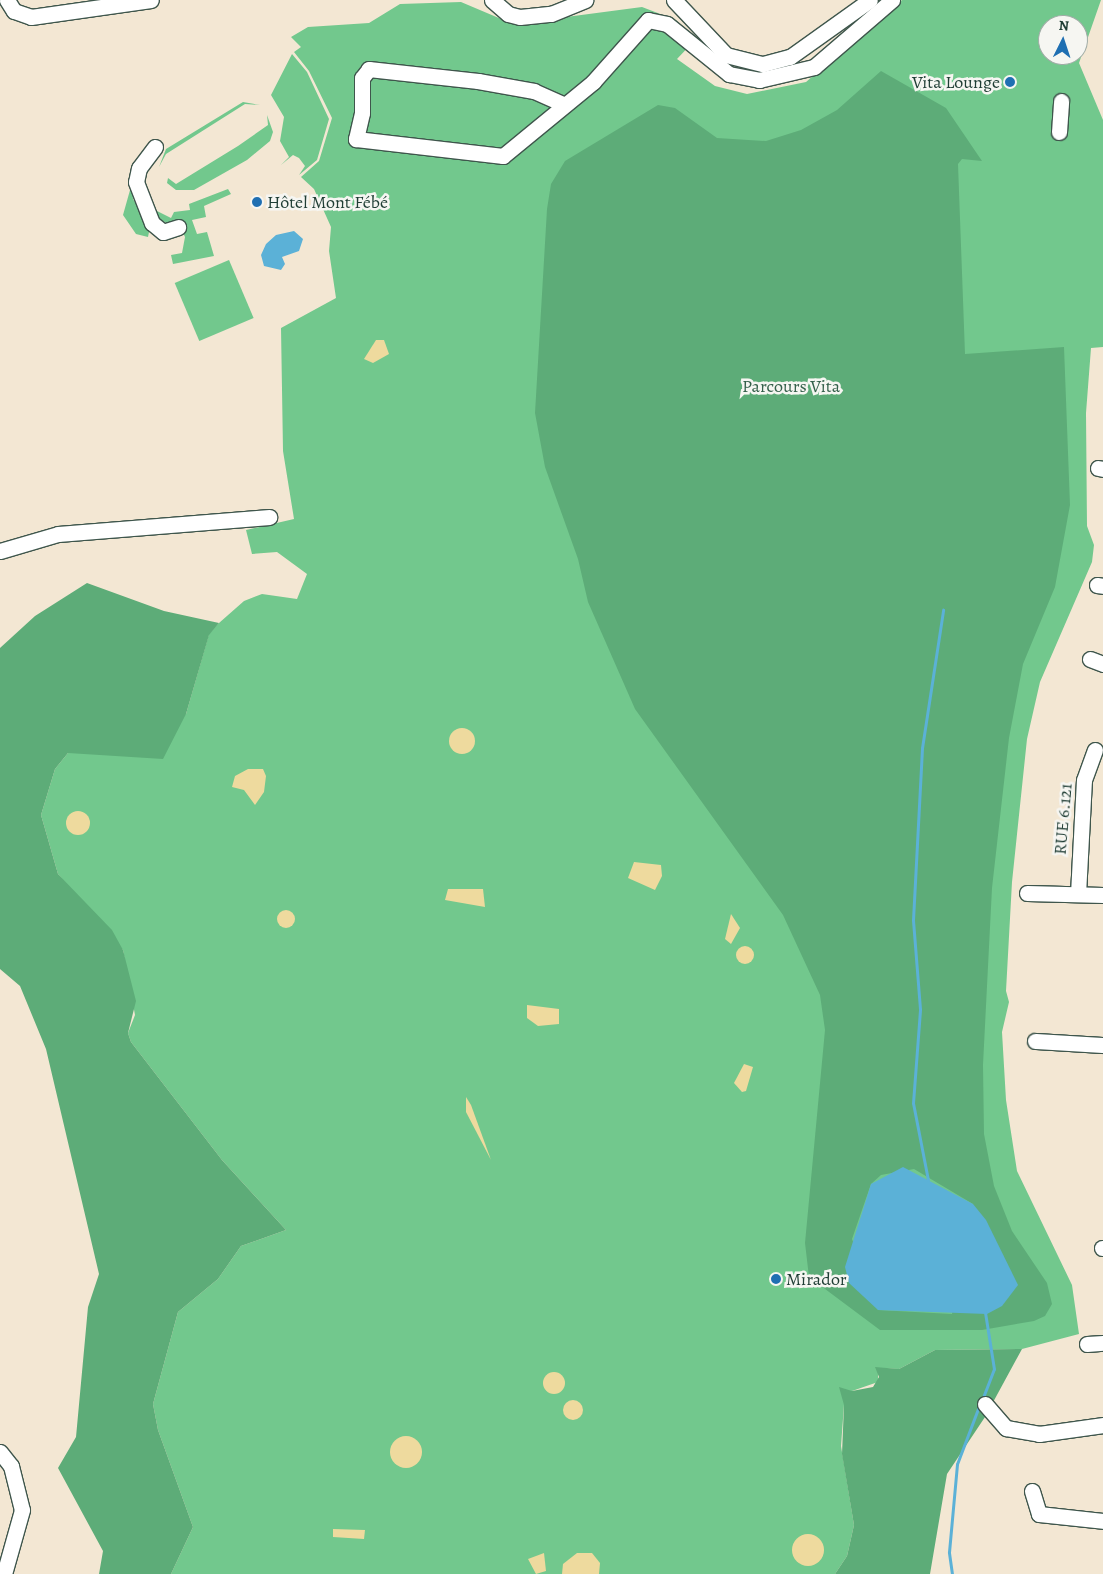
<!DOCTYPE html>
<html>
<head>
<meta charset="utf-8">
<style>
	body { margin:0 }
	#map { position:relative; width:1103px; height:1574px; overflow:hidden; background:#f3e7d3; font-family:Alegreya,serif }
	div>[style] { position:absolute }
	.green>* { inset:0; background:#72c88d; transform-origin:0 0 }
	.forest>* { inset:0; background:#5dac78 }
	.sand>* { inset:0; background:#eeda9e }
	.round { border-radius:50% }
	.water>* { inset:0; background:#5bb1d7 }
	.stream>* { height:3px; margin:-1.5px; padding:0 1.5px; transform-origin:1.5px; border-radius:1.5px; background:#5bb1d7 }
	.roads { filter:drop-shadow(1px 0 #3f564c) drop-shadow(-1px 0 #3f564c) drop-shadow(0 1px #3f564c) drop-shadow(0 -1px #3f564c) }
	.minor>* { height:15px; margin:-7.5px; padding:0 7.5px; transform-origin:7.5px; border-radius:7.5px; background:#fff }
	.dots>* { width:14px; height:14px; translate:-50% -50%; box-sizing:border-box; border:2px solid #f6f6f2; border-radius:50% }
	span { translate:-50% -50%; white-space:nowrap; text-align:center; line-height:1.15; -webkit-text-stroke:5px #f6f6f2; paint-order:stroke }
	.poi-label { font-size:18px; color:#1f3d34 }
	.right { translate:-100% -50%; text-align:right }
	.left { translate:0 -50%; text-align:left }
	.park-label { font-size:18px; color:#34604a }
	.street-label { font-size:18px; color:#1f3d34 }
	.north { position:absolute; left:1038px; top:15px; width:50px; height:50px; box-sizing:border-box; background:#f6f6f2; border:1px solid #a0aca6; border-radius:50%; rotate:4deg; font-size:14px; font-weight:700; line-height:20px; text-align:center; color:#1f3d34 }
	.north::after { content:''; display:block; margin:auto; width:18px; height:22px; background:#1f6fb2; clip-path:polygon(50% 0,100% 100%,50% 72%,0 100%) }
</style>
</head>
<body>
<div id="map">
	<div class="green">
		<i style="clip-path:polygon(evenodd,902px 0,1101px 0,1079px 63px,1103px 120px,1103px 347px,1091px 348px,1086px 413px,1087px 526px,1094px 545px,1092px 562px,1040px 682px,1027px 739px,1012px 882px,1006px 991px,1009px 1002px,1002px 1032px,1006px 1100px,1017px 1171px,1072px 1285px,1079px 1334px,1022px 1349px,935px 1350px,899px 1369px,878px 1368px,878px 1382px,852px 1391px,844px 1405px,841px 1446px,854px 1525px,847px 1556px,835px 1574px,171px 1574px,193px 1527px,158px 1430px,153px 1404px,178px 1312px,218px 1279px,241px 1246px,286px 1230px,222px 1160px,131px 1042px,128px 1033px,135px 1015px,123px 950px,58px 874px,41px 815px,55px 769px,68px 753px,186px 714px,209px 634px,219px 623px,244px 601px,262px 594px,297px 599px,307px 574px,277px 552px,252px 554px,246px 530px,294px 519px,283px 451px,281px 328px,336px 298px,329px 251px,331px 227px,314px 189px,301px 177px,319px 161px,332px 118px,309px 71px,294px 52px,301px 47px,291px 37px,308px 27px,369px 23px,400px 4px,461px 2px,513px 24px,642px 7px,676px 20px,695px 40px,677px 59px,715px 86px,747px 94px,806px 82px,902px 0,1048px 25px,1078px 25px,1078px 55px,1048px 55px,1048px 25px)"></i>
		<i style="clip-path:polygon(292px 54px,307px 72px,329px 119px,317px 160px,299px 175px,305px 166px,299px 158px,293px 155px,281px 165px,289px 157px,280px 141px,284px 117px,271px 95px)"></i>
		<i style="clip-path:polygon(243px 102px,260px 105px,245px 104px,166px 154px,159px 167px,166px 149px)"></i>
		<i style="clip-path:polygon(267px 115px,273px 132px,270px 141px,247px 160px,194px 190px,176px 190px,167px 183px,168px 178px,176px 184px,238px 146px,268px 125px)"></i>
		<i style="clip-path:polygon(132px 183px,133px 199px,150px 227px,148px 237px,136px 234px,123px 215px)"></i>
		<i style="clip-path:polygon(228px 189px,231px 194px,204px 206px,206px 217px,192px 220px,197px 234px,207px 232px,214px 256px,173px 264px,171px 255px,182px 253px,185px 237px,178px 222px,167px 223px,152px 216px,155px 210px,171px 218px,174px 212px,190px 210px,189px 204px)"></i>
		<i style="left:229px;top:260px;width:63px;height:59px;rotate:67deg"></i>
	</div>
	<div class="forest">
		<i style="clip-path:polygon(evenodd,881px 71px,946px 108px,982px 161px,962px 159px,958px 164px,965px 354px,1064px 347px,1070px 505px,1055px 587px,1023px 664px,1009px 738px,992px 888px,983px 1065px,984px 1134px,994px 1186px,1012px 1231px,1047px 1283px,1052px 1304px,1045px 1316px,1034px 1321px,982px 1330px,880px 1330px,809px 1277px,805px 1243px,825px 1030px,820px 995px,783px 915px,635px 709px,588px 602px,578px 559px,545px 467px,535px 413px,547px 209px,551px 184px,565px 161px,658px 105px,675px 108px,717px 138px,766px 141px,801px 130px,837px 110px,881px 71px,914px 1169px,973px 1204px,952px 1314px,878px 1310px,852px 1239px,871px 1184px,881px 1175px,914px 1169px)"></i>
		<i style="clip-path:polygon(87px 583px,164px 611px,219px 623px,209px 635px,186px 714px,163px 759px,68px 753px,55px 769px,41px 815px,58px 874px,112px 930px,123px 950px,136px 1001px,128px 1033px,131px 1042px,222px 1160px,286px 1230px,241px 1246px,218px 1279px,178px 1312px,153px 1404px,158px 1430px,193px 1527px,171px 1574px,99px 1574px,103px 1551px,58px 1468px,76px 1437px,88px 1307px,99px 1274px,46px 1049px,20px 986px,0 969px,0 648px,35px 616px)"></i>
		<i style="clip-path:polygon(1022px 1349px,985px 1417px,947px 1474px,930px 1574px,835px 1574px,847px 1556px,854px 1525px,842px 1454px,844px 1405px,839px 1387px,852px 1391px,873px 1387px,879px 1377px,875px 1367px,899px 1369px,935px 1350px)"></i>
	</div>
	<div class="sand">
		<i style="clip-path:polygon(376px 340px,384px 340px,389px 354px,373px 363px,364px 359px)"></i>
		<i class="round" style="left:449px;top:728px;width:26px;height:26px"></i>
		<i style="clip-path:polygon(248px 769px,263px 769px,266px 776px,264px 792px,255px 805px,244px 790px,232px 787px,235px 776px)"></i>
		<i class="round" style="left:66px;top:811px;width:24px;height:24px"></i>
		<i style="clip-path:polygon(634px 862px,661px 865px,662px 876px,655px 890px,628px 878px)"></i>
		<i style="clip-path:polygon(448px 889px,483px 889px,485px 907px,445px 900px)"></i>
		<i class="round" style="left:277px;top:910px;width:18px;height:18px"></i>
		<i style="clip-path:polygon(731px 914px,740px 928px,731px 944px,725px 939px)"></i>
		<i class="round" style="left:736px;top:946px;width:18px;height:18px"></i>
		<i style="clip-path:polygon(527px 1005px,559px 1009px,559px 1024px,538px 1026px,527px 1018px)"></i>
		<i style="clip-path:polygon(744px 1064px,753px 1067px,746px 1091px,742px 1092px,734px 1083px)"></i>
		<i style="clip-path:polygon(466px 1097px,471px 1105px,491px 1160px,466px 1112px)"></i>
		<i class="round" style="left:543px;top:1372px;width:22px;height:22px"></i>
		<i class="round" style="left:563px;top:1400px;width:20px;height:20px"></i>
		<i class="round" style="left:390px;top:1436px;width:32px;height:32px"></i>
		<i style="clip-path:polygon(333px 1529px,365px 1530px,364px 1539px,333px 1537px)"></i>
		<i class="round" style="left:792px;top:1534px;width:32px;height:32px"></i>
		<i style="clip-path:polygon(544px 1553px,546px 1571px,536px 1574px,528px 1559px)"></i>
		<i style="clip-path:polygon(577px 1553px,592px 1553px,600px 1563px,599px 1574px,562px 1574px,563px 1564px)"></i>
	</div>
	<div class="water">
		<i style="clip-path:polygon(294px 231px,303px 239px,299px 251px,282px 257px,285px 264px,281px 270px,264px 266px,261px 255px,266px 244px,276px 235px)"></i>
		<i style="clip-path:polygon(903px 1167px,973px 1204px,986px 1220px,1018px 1285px,1002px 1306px,987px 1314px,878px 1310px,849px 1283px,845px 1267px,871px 1184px)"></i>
	</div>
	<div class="stream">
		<i style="left:928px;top:1180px;width:78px;rotate:-101deg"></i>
		<i style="left:913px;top:1103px;width:94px;rotate:-85.7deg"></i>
		<i style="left:920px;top:1009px;width:89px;rotate:-94.5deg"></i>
		<i style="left:913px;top:920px;width:172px;rotate:-87deg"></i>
		<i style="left:922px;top:748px;width:140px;rotate:-81.3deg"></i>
		<i style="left:982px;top:1400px;width:33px;rotate:-69deg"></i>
		<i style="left:994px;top:1369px;width:58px;rotate:-99deg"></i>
		<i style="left:952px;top:1574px;width:22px;rotate:-98deg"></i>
		<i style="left:949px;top:1552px;width:88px;rotate:-84.8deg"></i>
		<i style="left:957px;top:1464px;width:62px;rotate:-69.2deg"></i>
	</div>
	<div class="roads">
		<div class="minor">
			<i style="left:7px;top:0;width:13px;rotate:58deg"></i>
			<i style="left:14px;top:11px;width:18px;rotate:19deg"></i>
			<i style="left:31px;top:17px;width:121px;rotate:-8.1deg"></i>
			<i style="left:492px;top:0;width:21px;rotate:41deg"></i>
			<i style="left:508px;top:14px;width:12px;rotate:14deg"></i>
			<i style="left:520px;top:17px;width:31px;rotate:-6deg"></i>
			<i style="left:551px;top:14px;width:37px;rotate:-22deg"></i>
			<i style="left:674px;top:0;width:76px;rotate:46.6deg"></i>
			<i style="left:726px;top:55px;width:38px;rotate:14deg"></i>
			<i style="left:763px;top:64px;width:28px;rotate:-15deg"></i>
			<i style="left:790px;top:57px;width:98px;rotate:-35.5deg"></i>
			<i style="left:563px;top:104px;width:32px;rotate:-156deg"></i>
			<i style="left:534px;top:91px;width:57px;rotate:-169.9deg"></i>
			<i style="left:478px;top:81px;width:110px;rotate:-173.7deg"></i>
			<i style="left:369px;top:69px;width:11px;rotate:128deg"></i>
			<i style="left:362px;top:78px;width:35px;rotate:90deg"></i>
			<i style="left:362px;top:113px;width:27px;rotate:103deg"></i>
			<i style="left:356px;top:139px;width:148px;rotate:6.6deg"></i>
			<i style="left:503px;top:156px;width:117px;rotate:-39.4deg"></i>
			<i style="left:593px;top:82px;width:83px;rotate:-48.4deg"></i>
			<i style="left:648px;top:20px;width:19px;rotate:12deg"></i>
			<i style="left:667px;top:24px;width:80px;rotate:38.9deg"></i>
			<i style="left:729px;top:74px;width:31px;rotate:11deg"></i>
			<i style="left:759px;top:80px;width:57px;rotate:-13.3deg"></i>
			<i style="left:814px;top:67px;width:103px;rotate:-40.7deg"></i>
			<i style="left:1059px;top:132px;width:31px;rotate:-86deg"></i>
			<i style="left:155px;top:147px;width:26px;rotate:127deg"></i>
			<i style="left:139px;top:168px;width:14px;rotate:102deg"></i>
			<i style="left:136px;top:182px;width:44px;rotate:68.7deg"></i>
			<i style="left:152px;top:223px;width:14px;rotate:39deg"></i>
			<i style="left:163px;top:232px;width:16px;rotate:-18deg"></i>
			<i style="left:1098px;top:468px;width:5px;rotate:11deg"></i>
			<i style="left:0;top:551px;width:60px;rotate:-16.3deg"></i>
			<i style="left:58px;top:534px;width:212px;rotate:-4.6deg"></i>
			<i style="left:1097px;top:585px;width:6px;rotate:9deg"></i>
			<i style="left:1090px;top:659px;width:14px;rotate:21deg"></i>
			<i style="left:1027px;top:893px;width:76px;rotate:1.5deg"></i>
			<i style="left:1078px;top:894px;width:114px;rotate:-87deg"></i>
			<i style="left:1084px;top:780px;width:32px;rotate:-70deg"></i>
			<i style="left:1035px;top:1041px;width:68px;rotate:3.4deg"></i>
			<i style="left:1102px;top:1248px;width:1px"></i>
			<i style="left:1087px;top:1344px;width:16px;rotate:-4deg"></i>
			<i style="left:985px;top:1404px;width:32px;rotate:49deg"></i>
			<i style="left:1006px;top:1428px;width:34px;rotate:10deg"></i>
			<i style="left:1039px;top:1434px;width:65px;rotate:-8deg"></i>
			<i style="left:0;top:1452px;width:18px;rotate:52deg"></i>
			<i style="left:11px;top:1466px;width:45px;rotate:76deg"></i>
			<i style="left:22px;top:1510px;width:66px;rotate:105.7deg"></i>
			<i style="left:1032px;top:1491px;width:24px;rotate:73deg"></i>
			<i style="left:1039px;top:1514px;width:64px;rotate:6.2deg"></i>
		</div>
	</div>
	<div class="dots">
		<i style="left:1010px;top:82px;background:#1f6fb2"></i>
		<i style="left:257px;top:202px;background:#1f6fb2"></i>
		<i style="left:776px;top:1279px;background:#1f6fb2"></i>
	</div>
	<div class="poi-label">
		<span class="right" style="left:1000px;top:82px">Vita Lounge</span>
		<span class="left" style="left:267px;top:202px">Hôtel Mont Fébé</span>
		<span class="left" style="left:786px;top:1279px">Mirador</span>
	</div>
	<div class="park-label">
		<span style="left:791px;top:386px">Parcours Vita</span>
	</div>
	<div class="street-label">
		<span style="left:1063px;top:819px;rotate:-85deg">RUE 6.121</span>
	</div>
	<div class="north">N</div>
</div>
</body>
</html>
